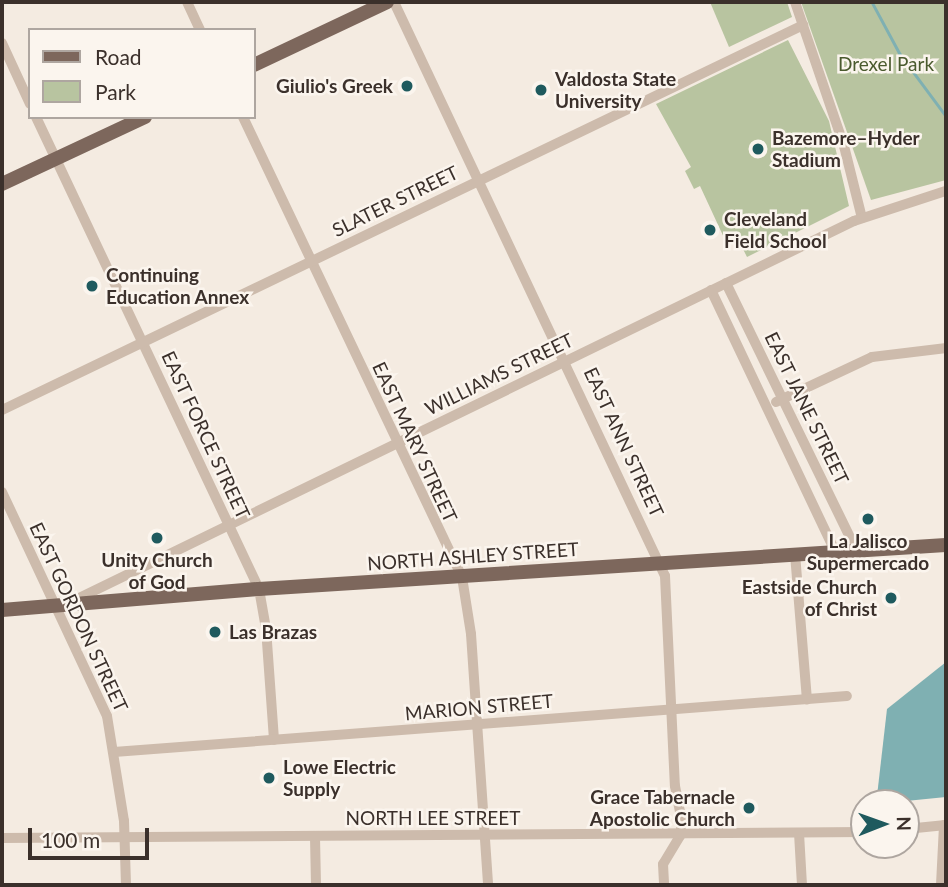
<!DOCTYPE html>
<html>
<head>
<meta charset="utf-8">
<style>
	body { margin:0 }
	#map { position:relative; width:948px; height:887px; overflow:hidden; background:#f4ebe1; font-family:Lato,sans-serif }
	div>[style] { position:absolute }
	.green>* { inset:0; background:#b8c4a0 }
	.water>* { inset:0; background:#7fb0b2 }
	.stream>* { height:2.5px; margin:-1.25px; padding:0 1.25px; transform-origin:1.25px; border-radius:1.25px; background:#7fb0b2 }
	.minor>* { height:10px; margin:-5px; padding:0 5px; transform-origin:5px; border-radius:5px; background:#cdbbac }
	.major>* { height:14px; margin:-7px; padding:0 7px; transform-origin:7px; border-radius:7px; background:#7d675c }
	.dots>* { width:19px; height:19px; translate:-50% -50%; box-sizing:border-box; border:4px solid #fbf5ee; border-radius:50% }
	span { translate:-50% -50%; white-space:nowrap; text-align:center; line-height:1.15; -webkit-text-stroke:5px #fbf5ee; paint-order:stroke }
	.park-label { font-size:19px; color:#4a5a2e }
	.poi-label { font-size:19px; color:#3b302b; font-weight:700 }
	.left { translate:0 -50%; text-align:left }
	.right { translate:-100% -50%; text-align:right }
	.street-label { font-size:19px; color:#3b302b }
	.frame { position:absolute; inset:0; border:4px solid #3b302b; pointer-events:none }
	.legend { position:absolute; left:28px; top:28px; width:228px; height:91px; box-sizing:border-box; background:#fbf5ee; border:2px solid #aea6a0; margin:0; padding:9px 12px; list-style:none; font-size:21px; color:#3b302b }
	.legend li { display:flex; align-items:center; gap:14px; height:35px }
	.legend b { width:35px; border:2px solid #aea6a0 }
	.north { position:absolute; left:850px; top:789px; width:70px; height:70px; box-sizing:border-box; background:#fbf5ee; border:2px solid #aea6a0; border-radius:50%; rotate:89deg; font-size:19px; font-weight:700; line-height:28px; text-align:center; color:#3b302b }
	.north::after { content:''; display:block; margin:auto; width:24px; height:32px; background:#1f5a5e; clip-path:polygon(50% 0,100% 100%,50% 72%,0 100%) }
	.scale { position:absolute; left:28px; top:828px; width:121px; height:32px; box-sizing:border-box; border:4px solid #3b302b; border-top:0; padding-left:9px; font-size:21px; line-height:24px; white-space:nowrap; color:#3b302b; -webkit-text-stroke:5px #fbf5ee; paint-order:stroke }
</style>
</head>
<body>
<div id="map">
	<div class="green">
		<i style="clip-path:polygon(710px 2px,787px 2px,792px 17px,729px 47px)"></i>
		<i style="clip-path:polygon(801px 2px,946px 2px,946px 180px,871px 200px)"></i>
		<i style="clip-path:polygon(788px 40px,829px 121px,849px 206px,747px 257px,741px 245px,726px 242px,700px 186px,694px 189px,685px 171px,691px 167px,656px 104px)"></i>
	</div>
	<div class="water">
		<i style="clip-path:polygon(946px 662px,946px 797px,886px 803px,877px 796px,887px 709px)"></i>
	</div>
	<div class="stream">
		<i style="left:872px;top:2px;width:59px;rotate:61.7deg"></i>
		<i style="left:900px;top:54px;width:77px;rotate:53.4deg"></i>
	</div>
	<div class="minor">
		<i style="left:187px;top:2px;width:31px;rotate:65deg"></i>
		<i style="left:394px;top:2px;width:635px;rotate:64.73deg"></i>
		<i style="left:665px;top:576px;width:210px;rotate:87.3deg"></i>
		<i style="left:675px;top:786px;width:37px;rotate:79deg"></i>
		<i style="left:682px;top:822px;width:14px;rotate:98deg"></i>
		<i style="left:680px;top:836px;width:33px;rotate:121deg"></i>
		<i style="left:663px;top:864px;width:21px;rotate:87deg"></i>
		<i style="left:795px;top:2px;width:152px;rotate:71.2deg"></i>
		<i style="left:844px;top:146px;width:74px;rotate:76deg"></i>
		<i style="left:2px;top:43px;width:67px;rotate:65.3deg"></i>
		<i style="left:36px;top:117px;width:522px;rotate:64.71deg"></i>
		<i style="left:259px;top:589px;width:40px;rotate:80deg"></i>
		<i style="left:266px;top:628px;width:112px;rotate:85.9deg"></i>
		<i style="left:243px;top:117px;width:509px;rotate:64.54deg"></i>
		<i style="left:462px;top:577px;width:58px;rotate:81deg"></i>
		<i style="left:471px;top:634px;width:252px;rotate:86.1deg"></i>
		<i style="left:726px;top:283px;width:297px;rotate:64deg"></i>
		<i style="left:711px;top:290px;width:289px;rotate:64.6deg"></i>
		<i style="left:776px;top:402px;width:106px;rotate:-25.1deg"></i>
		<i style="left:872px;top:357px;width:75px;rotate:-6.9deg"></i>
		<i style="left:2px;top:410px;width:889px;rotate:-25.67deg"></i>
		<i style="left:2px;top:492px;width:247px;rotate:64.9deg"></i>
		<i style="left:107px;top:716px;width:106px;rotate:80.8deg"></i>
		<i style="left:124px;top:821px;width:64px;rotate:88.2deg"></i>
		<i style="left:795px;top:554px;width:146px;rotate:85.3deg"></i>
		<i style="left:73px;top:601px;width:869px;rotate:-25.95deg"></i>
		<i style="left:854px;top:221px;width:97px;rotate:-18.1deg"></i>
		<i style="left:114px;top:752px;width:735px;rotate:-4.37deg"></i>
		<i style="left:906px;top:829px;width:40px;rotate:-5.7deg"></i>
		<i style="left:799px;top:833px;width:52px;rotate:86.7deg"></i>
		<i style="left:315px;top:837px;width:48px;rotate:88.8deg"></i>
		<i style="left:2px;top:838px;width:862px;rotate:-0.4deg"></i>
		<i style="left:941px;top:885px;width:60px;rotate:-87.1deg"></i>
	</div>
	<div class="major">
		<i style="left:254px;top:65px;width:147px;rotate:-25.3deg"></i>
		<i style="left:2px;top:184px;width:158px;rotate:-25.1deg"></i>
		<i style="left:2px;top:610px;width:258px;rotate:-4.7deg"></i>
		<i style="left:259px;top:589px;width:688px;rotate:-3.66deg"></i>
	</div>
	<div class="dots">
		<i style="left:407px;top:86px;background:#1f5a5e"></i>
		<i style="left:541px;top:90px;background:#1f5a5e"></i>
		<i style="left:758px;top:149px;background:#1f5a5e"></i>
		<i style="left:710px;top:230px;background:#1f5a5e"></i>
		<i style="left:92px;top:286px;background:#1f5a5e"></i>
		<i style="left:868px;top:519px;background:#1f5a5e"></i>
		<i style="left:157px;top:538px;background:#1f5a5e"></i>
		<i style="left:891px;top:598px;background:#1f5a5e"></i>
		<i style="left:215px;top:632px;background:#1f5a5e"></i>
		<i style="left:269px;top:778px;background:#1f5a5e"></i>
		<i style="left:749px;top:808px;background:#1f5a5e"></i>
	</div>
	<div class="park-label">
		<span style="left:886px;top:64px">Drexel Park</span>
	</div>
	<div class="poi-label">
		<span class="left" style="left:555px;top:90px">Valdosta State<br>University</span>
		<span class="right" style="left:393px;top:86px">Giulio's Greek</span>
		<span class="left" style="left:772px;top:149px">Bazemore–Hyder<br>Stadium</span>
		<span class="left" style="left:724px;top:230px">Cleveland<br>Field School</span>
		<span class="left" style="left:106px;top:286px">Continuing<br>Education Annex</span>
		<span style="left:868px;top:552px">La Jalisco<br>Supermercado</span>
		<span style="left:157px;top:571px">Unity Church<br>of God</span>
		<span class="right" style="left:877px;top:598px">Eastside Church<br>of Christ</span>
		<span class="left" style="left:229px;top:632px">Las Brazas</span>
		<span class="left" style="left:283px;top:778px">Lowe Electric<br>Supply</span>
		<span class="right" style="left:735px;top:808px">Grace Tabernacle<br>Apostolic Church</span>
	</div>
	<div class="street-label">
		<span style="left:395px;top:201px;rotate:-26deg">SLATER STREET</span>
		<span style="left:499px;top:374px;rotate:-26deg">WILLIAMS STREET</span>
		<span style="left:807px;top:408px;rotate:64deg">EAST JANE STREET</span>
		<span style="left:206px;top:435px;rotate:65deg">EAST FORCE STREET</span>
		<span style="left:415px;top:442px;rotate:65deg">EAST MARY STREET</span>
		<span style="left:624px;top:442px;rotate:65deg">EAST ANN STREET</span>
		<span style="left:473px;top:556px;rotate:-4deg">NORTH ASHLEY STREET</span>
		<span style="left:79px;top:617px;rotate:65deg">EAST GORDON STREET</span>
		<span style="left:479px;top:707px;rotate:-5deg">MARION STREET</span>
		<span style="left:433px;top:818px">NORTH LEE STREET</span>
	</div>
	<div class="frame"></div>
	<ul class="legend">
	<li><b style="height:9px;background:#7d675c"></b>Road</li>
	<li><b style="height:19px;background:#b8c4a0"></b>Park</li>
	</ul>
	<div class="north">N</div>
	<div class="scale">100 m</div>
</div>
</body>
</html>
